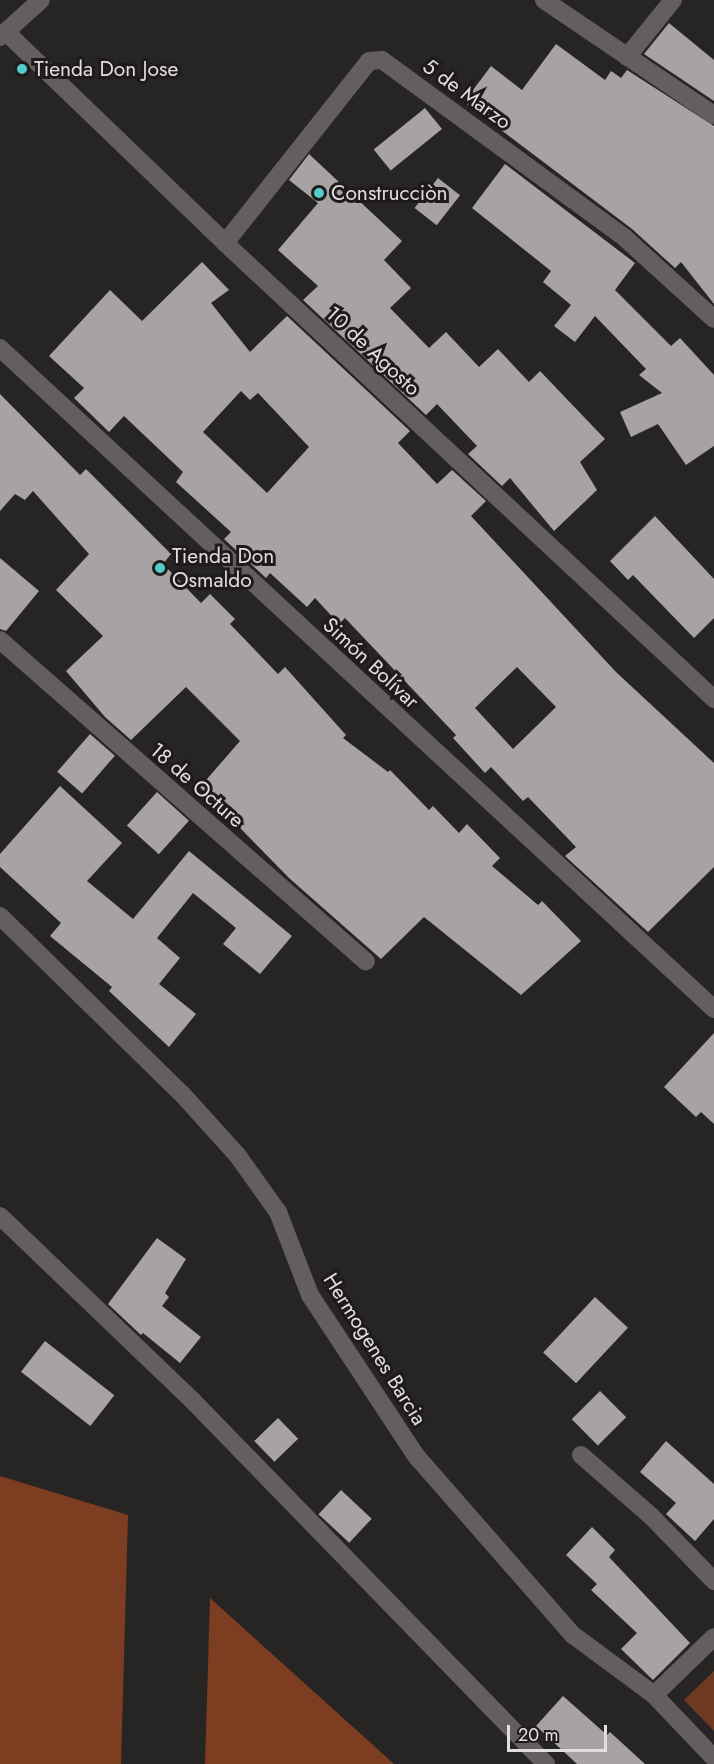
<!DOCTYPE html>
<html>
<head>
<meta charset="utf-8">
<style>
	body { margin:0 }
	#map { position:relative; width:714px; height:1764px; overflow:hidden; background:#272524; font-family:Jost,sans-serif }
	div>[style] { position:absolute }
	.green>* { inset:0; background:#6e3922 }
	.forest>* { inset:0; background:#7d3d21 }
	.building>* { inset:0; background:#a6a3a2; transform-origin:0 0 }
	.minor>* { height:18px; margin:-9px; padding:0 9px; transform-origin:9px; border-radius:9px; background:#625f5e }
	.dots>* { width:16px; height:16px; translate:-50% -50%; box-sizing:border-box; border:3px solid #1e1b1a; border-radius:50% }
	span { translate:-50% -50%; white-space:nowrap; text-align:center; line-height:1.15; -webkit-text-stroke:6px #1e1b1a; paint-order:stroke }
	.poi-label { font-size:21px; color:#e1dfde }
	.left { translate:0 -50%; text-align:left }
	.street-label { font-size:21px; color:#e1dfde }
	.scale { position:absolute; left:507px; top:1725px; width:100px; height:27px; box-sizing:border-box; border:3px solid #e1dfde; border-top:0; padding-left:8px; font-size:18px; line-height:21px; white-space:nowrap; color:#e1dfde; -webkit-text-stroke:4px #1e1b1a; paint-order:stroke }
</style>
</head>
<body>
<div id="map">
	<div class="green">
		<i style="clip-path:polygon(714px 1671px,714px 1731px,684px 1700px)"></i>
	</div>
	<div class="forest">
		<i style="clip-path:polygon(0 1476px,128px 1515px,121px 1764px,0 1764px)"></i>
		<i style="clip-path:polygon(210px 1598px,394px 1764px,205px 1764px)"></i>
	</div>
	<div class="building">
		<i style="clip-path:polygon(669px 23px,714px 60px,714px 101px,644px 54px)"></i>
		<i style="clip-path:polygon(556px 44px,605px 80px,611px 71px,621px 78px,627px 70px,714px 126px,714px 304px,681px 262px,675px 268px,632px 229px,464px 102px,491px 66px,522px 90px)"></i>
		<i style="left:425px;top:108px;width:27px;height:66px;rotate:51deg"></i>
		<i style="clip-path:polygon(309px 154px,402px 241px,384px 260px,411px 288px,390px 308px,429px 348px,446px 332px,479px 367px,498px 349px,529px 382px,540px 371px,605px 439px,580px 462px,597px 490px,554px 531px,510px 478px,502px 486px,468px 454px,477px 446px,437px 404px,426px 415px,303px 300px,318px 286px,278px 250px,318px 203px,289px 180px)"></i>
		<i style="clip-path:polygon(505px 164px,635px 263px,615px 290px,671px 346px,680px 338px,714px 375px,714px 446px,686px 465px,658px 424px,631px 437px,620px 412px,662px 393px,639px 375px,646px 369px,595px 316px,575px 342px,554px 326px,571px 305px,543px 282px,551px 271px,472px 208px)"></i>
		<i style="left:438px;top:178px;width:28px;height:38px;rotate:38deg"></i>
		<i style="clip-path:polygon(evenodd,202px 262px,229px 290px,211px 303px,250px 352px,287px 316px,410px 431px,398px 443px,437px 484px,452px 470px,486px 501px,471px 516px,616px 672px,714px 763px,714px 867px,648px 932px,565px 856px,576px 847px,528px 797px,523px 801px,491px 767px,485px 773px,453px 738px,456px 735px,345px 618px,339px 624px,315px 598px,307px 607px,270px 573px,266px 578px,224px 539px,231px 532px,176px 482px,183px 472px,124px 416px,109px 432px,74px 398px,84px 388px,49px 356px,110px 290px,142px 321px,202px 262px,241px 391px,250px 400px,258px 393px,309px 447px,267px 493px,203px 432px,241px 391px,202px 262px,517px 667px,556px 707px,513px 749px,475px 708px,517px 667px)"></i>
		<i style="clip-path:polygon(0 394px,80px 475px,86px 469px,171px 554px,163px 564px,201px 603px,210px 594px,235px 619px,230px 624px,278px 674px,285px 667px,346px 735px,343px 738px,388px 772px,390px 770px,429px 810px,433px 806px,459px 833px,467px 824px,500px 858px,492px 866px,538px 905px,542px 901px,581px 941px,521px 995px,424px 917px,381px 959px,289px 878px,200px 787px,240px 741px,186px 687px,131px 740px,105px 717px,66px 671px,103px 636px,56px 590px,89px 554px,33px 491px,25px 500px,15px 494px,0 511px)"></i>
		<i style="clip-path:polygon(655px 516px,714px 579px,714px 618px,694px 638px,633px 575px,628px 580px,610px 561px)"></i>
		<i style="clip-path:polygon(0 558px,39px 591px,6px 631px,0 629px)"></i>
		<i style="left:90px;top:734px;width:33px;height:50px;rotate:41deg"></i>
		<i style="clip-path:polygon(60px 786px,122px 843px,87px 881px,133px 919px,189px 851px,292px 936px,260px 974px,223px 944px,236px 928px,193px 893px,157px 938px,180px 958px,159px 984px,196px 1014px,169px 1047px,109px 991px,112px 987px,50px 936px,61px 923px,0 867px,0 854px)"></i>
		<i style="left:157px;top:792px;width:43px;height:45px;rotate:42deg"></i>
		<i style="clip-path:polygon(714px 1033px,714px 1124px,701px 1112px,696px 1117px,664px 1087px)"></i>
		<i style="clip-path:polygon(157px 1238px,186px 1259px,165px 1293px,169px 1297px,162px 1306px,201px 1337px,180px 1363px,143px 1333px,141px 1335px,108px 1304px)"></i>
		<i style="left:595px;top:1297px;width:45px;height:76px;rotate:43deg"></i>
		<i style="left:45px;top:1341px;width:88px;height:39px;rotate:38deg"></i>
		<i style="left:600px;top:1391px;width:37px;height:40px;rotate:45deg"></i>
		<i style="left:278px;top:1418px;width:29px;height:33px;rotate:46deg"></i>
		<i style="clip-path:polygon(666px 1441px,714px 1484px,714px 1519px,695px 1541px,666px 1514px,676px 1503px,640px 1472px)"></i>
		<i style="left:341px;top:1490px;width:42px;height:33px;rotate:43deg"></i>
		<i style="clip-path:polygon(592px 1527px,615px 1550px,609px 1557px,690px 1643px,653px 1680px,621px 1649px,637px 1633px,591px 1590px,597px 1584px,566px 1555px)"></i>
		<i style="clip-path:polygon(563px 1696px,607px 1735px,610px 1732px,645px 1764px,577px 1764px,536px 1726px)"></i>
	</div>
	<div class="minor">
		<i style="left:544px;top:0;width:205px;rotate:34.1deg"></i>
		<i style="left:6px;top:32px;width:304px;rotate:43.9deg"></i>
		<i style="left:225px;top:243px;width:669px;rotate:43deg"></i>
		<i style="left:0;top:37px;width:55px;rotate:-42.1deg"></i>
		<i style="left:627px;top:57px;width:73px;rotate:-51.1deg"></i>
		<i style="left:225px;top:243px;width:232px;rotate:-51.6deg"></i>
		<i style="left:369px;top:61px;width:13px;rotate:-4deg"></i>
		<i style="left:382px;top:60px;width:301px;rotate:36.2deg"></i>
		<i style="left:625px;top:238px;width:120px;rotate:42.3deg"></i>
		<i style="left:0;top:348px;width:973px;rotate:42.79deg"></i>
		<i style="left:0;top:640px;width:487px;rotate:41.3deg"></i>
		<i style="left:0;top:916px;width:255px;rotate:44.4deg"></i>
		<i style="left:182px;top:1094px;width:84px;rotate:47.9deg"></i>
		<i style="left:238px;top:1156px;width:69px;rotate:54.5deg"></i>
		<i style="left:278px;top:1212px;width:89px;rotate:68.9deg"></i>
		<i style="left:310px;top:1295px;width:194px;rotate:56.6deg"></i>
		<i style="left:417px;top:1457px;width:237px;rotate:48.8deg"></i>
		<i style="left:573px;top:1635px;width:101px;rotate:36.5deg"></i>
		<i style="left:654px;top:1695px;width:87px;rotate:46.4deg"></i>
		<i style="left:0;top:1216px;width:266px;rotate:43.8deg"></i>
		<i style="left:192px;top:1400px;width:508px;rotate:45.8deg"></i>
		<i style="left:581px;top:1455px;width:93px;rotate:41.1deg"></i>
		<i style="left:651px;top:1516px;width:91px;rotate:45.9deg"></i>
		<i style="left:654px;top:1695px;width:83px;rotate:-44deg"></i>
	</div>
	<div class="dots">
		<i style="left:22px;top:69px;background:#53cdca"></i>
		<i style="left:319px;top:193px;background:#53cdca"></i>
		<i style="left:160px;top:568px;background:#53cdca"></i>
	</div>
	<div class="poi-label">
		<span class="left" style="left:34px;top:69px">Tienda Don Jose</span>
		<span class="left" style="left:331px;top:193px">Construcciòn</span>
		<span class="left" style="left:172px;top:568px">Tienda Don<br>Osmaldo</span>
	</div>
	<div class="street-label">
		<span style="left:467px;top:94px;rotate:36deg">5 de Marzo</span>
		<span style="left:373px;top:351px;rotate:43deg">10 de Agosto</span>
		<span style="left:371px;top:663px;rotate:43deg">Simón Bolívar</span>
		<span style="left:197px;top:785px;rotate:41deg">18 de Octure</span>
		<span style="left:375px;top:1349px;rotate:58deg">Hermogenes Barcia</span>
	</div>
	<div class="scale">20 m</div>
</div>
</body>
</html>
